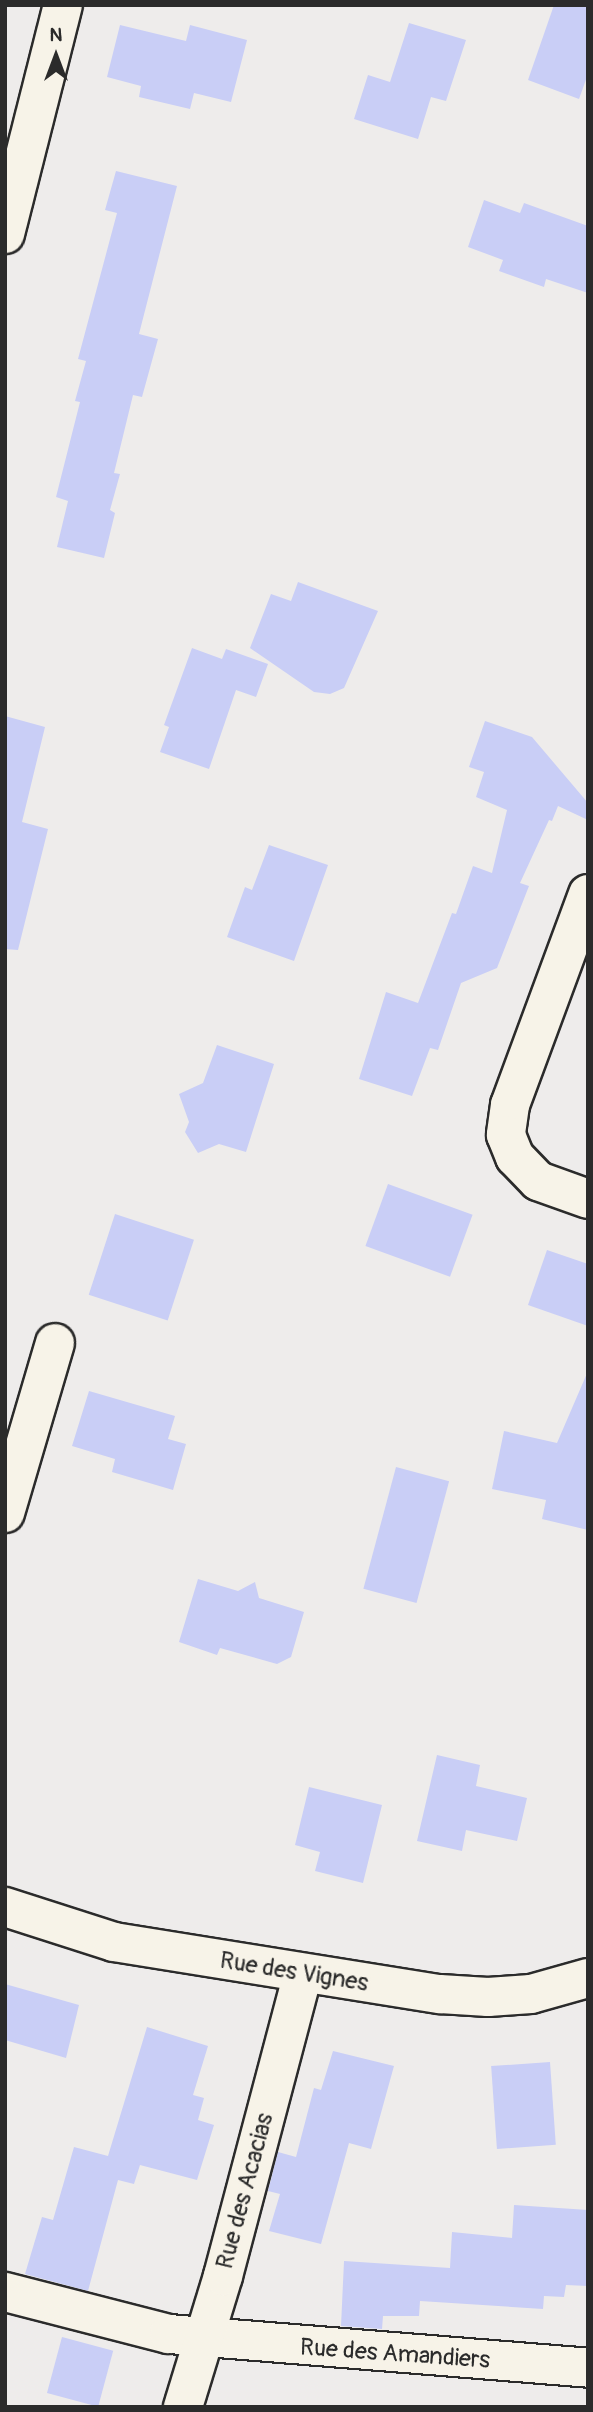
<!DOCTYPE html>
<html>
<head>
<meta charset="utf-8">
<style>
	body { margin:0 }
	#map { position:relative; width:593px; height:2412px; overflow:hidden; background:#eeeceb; font-family:Pangolin,sans-serif }
	div>[style] { position:absolute }
	.building>* { inset:0; background:#c9cef6; transform-origin:0 0 }
	.roads { filter:drop-shadow(2px 0 #2b2b2b) drop-shadow(-2px 0 #2b2b2b) drop-shadow(0 2px #2b2b2b) drop-shadow(0 -2px #2b2b2b) }
	.street>* { height:38px; margin:-19px; padding:0 19px; transform-origin:19px; border-radius:19px; background:#f7f3e8 }
	span { translate:-50% -50%; white-space:nowrap; text-align:center; line-height:1.15; -webkit-text-stroke:5px #f7f3e8; paint-order:stroke }
	.street-label { font-size:24px; color:#2b2b2b }
	.frame { position:absolute; inset:0; border:7px solid #2b2b2b; pointer-events:none }
	.north { position:absolute; left:21px; top:21px; width:70px; height:70px; -webkit-text-stroke:5px #f7f3e8; paint-order:stroke; rotate:0deg; font-size:19px; font-weight:700; line-height:28px; text-align:center; color:#2b2b2b }
	.north::after { content:''; display:block; margin:auto; width:24px; height:32px; background:#2b2b2b; clip-path:polygon(50% 0,100% 100%,50% 72%,0 100%) }
</style>
</head>
<body>
<div id="map">
	<div class="building">
		<i style="clip-path:polygon(554px 5px,588px 5px,588px 74px,579px 99px,528px 80px)"></i>
		<i style="clip-path:polygon(409px 23px,466px 40px,446px 101px,431px 97px,418px 139px,354px 119px,368px 75px,390px 82px)"></i>
		<i style="clip-path:polygon(120px 25px,186px 41px,190px 25px,247px 40px,231px 102px,194px 93px,190px 109px,139px 97px,141px 86px,107px 77px)"></i>
		<i style="clip-path:polygon(116px 171px,177px 186px,139px 334px,158px 339px,142px 397px,133px 395px,114px 473px,120px 474px,110px 510px,115px 513px,104px 558px,57px 547px,68px 501px,56px 497px,80px 402px,75px 401px,86px 361px,78px 359px,117px 213px,105px 210px)"></i>
		<i style="clip-path:polygon(484px 200px,520px 213px,524px 203px,588px 226px,588px 293px,546px 279px,544px 287px,499px 271px,503px 260px,468px 247px)"></i>
		<i style="clip-path:polygon(298px 582px,378px 611px,344px 688px,330px 694px,314px 692px,250px 648px,271px 594px,291px 601px)"></i>
		<i style="clip-path:polygon(192px 648px,222px 659px,226px 649px,268px 664px,256px 697px,236px 690px,209px 769px,160px 752px,169px 727px,164px 725px)"></i>
		<i style="clip-path:polygon(5px 716px,45px 727px,22px 822px,48px 829px,18px 950px,5px 949px)"></i>
		<i style="clip-path:polygon(485px 721px,532px 737px,588px 803px,588px 820px,558px 806px,552px 821px,549px 820px,520px 883px,529px 886px,497px 968px,461px 983px,438px 1050px,430px 1048px,412px 1096px,359px 1079px,386px 992px,418px 1003px,452px 913px,456px 914px,473px 866px,492px 873px,507px 810px,476px 797px,484px 772px,469px 767px)"></i>
		<i style="clip-path:polygon(269px 845px,328px 865px,294px 961px,227px 937px,245px 887px,252px 890px)"></i>
		<i style="clip-path:polygon(217px 1045px,274px 1064px,246px 1152px,219px 1144px,198px 1153px,185px 1132px,189px 1122px,179px 1094px,203px 1083px)"></i>
		<i style="left:388px;top:1184px;width:90px;height:66px;rotate:20deg"></i>
		<i style="left:115px;top:1214px;width:83px;height:85px;rotate:18deg"></i>
		<i style="clip-path:polygon(547px 1250px,588px 1264px,588px 1326px,528px 1305px)"></i>
		<i style="clip-path:polygon(588px 1371px,588px 1530px,542px 1519px,546px 1500px,492px 1489px,504px 1431px,557px 1443px)"></i>
		<i style="clip-path:polygon(89px 1391px,175px 1416px,168px 1439px,186px 1444px,173px 1490px,112px 1472px,115px 1459px,72px 1446px)"></i>
		<i style="left:396px;top:1467px;width:55px;height:126px;rotate:15deg"></i>
		<i style="clip-path:polygon(198px 1579px,238px 1591px,255px 1582px,259px 1598px,304px 1612px,291px 1657px,277px 1664px,220px 1648px,217px 1655px,179px 1642px)"></i>
		<i style="clip-path:polygon(437px 1755px,480px 1765px,476px 1786px,527px 1798px,517px 1841px,466px 1830px,462px 1851px,417px 1841px)"></i>
		<i style="clip-path:polygon(309px 1787px,382px 1805px,363px 1883px,315px 1871px,320px 1852px,295px 1845px)"></i>
		<i style="clip-path:polygon(5px 1984px,79px 2005px,66px 2058px,5px 2040px)"></i>
		<i style="clip-path:polygon(147px 2027px,208px 2046px,193px 2095px,204px 2098px,198px 2120px,214px 2125px,197px 2180px,140px 2165px,134px 2184px,118px 2180px,88px 2291px,25px 2274px,42px 2217px,53px 2220px,74px 2147px,108px 2156px)"></i>
		<i style="clip-path:polygon(333px 2051px,394px 2066px,371px 2149px,349px 2143px,321px 2244px,269px 2231px,280px 2194px,268px 2191px,278px 2152px,296px 2157px,314px 2088px,321px 2090px)"></i>
		<i style="left:550px;top:2062px;width:83px;height:59px;rotate:86deg"></i>
		<i style="clip-path:polygon(514px 2205px,588px 2210px,588px 2286px,566px 2285px,564px 2297px,544px 2296px,543px 2309px,420px 2301px,419px 2316px,383px 2316px,382px 2329px,341px 2326px,344px 2261px,450px 2268px,452px 2232px,512px 2238px)"></i>
		<i style="left:62px;top:2337px;width:53px;height:58px;rotate:15deg"></i>
	</div>
	<div class="roads">
		<div class="street">
			<i style="left:5px;top:234px;width:236px;rotate:-75.8deg"></i>
			<i style="left:588px;top:894px;width:225px;rotate:110.3deg"></i>
			<i style="left:510px;top:1105px;width:30px;rotate:98deg"></i>
			<i style="left:506px;top:1135px;width:24px;rotate:68deg"></i>
			<i style="left:515px;top:1157px;width:33px;rotate:46deg"></i>
			<i style="left:538px;top:1181px;width:53px;rotate:19.8deg"></i>
			<i style="left:5px;top:1513px;width:177px;rotate:-73.6deg"></i>
			<i style="left:5px;top:1907px;width:114px;rotate:17.8deg"></i>
			<i style="left:114px;top:1942px;width:330px;rotate:9.1deg"></i>
			<i style="left:440px;top:1994px;width:48px;rotate:3.6deg"></i>
			<i style="left:488px;top:1997px;width:43px;rotate:-4deg"></i>
			<i style="left:531px;top:1994px;width:59px;rotate:-15.7deg"></i>
			<i style="left:5px;top:2292px;width:169px;rotate:14.4deg"></i>
			<i style="left:169px;top:2334px;width:420px;rotate:4.6deg"></i>
			<i style="left:183px;top:2407px;width:137px;rotate:-73deg"></i>
			<i style="left:223px;top:2276px;width:312px;rotate:-75.2deg"></i>
		</div>
	</div>
	<div class="street-label">
		<span style="left:294px;top:1972px;rotate:9deg">Rue des Vignes</span>
		<span style="left:245px;top:2191px;rotate:-75deg">Rue des Acacias</span>
		<span style="left:395px;top:2354px;rotate:4deg">Rue des Amandiers</span>
	</div>
	<div class="frame"></div>
	<div class="north">N</div>
</div>
</body>
</html>
